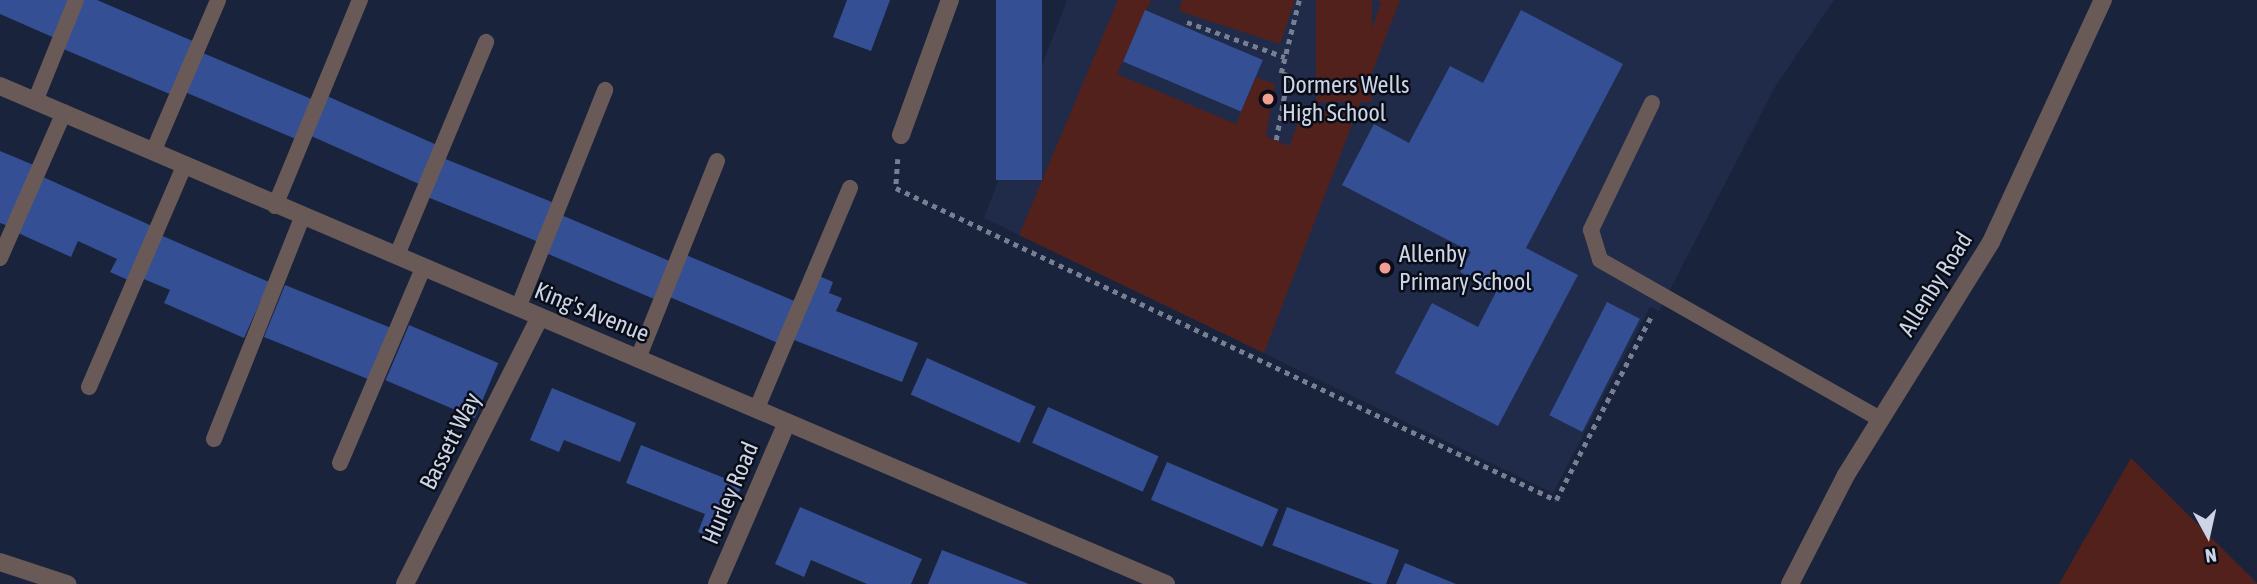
<!DOCTYPE html>
<html>
<head>
<meta charset="utf-8">
<style>
	body { margin:0 }
	#map { position:relative; width:2257px; height:584px; overflow:hidden; background:#19233b; font-family:"Asap Condensed",sans-serif }
	div>[style] { position:absolute }
	.built>* { inset:0; background:#1f2b49 }
	.green>* { inset:0; background:#53211c; transform-origin:0 0 }
	.building>* { inset:0; background:#344f94; transform-origin:0 0 }
	.path>* { height:4.5px; margin-top:-2.25px; transform-origin:0; background:repeating-linear-gradient(90deg,#777f93 0 5px,transparent 0 10px) }
	.service>* { height:16px; margin:-8px; padding:0 8px; transform-origin:8px; border-radius:8px; background:#6a5a57 }
	.minor>* { height:18px; margin:-9px; padding:0 9px; transform-origin:9px; border-radius:9px; background:#6a5a57 }
	.tertiary>* { height:18px; margin:-9px; padding:0 9px; transform-origin:9px; border-radius:9px; background:#6a5a57 }
	.dots>* { width:19px; height:19px; translate:-50% -50%; box-sizing:border-box; border:4px solid #090d18; border-radius:50% }
	span { translate:-50% -50%; white-space:nowrap; text-align:center; line-height:1.15; -webkit-text-stroke:5px #090d18; paint-order:stroke }
	.poi-label { font-size:24px; color:#cdd4e5 }
	.left { translate:0 -50%; text-align:left }
	.street-label { font-size:24px; color:#cdd4e5 }
	.north { position:absolute; left:2173px; top:500px; width:70px; height:70px; -webkit-text-stroke:5px #090d18; paint-order:stroke; rotate:172deg; font-size:19px; font-weight:700; line-height:28px; text-align:center; color:#cdd4e5 }
	.north::after { content:''; display:block; margin:auto; width:24px; height:32px; background:#cdd4e5; clip-path:polygon(50% 0,100% 100%,50% 72%,0 100%) }
</style>
</head>
<body>
<div id="map">
	<div class="built">
		<i style="clip-path:polygon(1067px 0,1834px 0,1775px 87px,1659px 311px,1650px 307px,1553px 493px,984px 218px)"></i>
	</div>
	<div class="green">
		<i style="clip-path:polygon(1118px 0,1151px 0,1117px 74px,1236px 124px,1256px 77px,1275px 84px,1266px 136px,1289px 146px,1305px 105px,1343px 115px,1381px 2px,1375px 0,1400px 0,1264px 353px,1019px 235px)"></i>
		<i style="clip-path:polygon(1182px 0,1295px 0,1280px 44px,1179px 11px)"></i>
		<i style="left:1316px;top:0;width:56px;height:102px"></i>
		<i style="clip-path:polygon(2131px 458px,2257px 583px,2257px 584px,2059px 584px)"></i>
	</div>
	<div class="building">
		<i style="clip-path:polygon(0 0,74px 0,57px 39px,0 14px)"></i>
		<i style="clip-path:polygon(82px 0,97px 0,195px 42px,172px 95px,61px 48px)"></i>
		<i style="clip-path:polygon(847px 0,890px 0,871px 51px,833px 37px)"></i>
		<i style="left:996px;top:0;width:46px;height:180px"></i>
		<i style="left:1145px;top:10px;width:128px;height:56px;rotate:23deg"></i>
		<i style="clip-path:polygon(1521px 10px,1623px 64px,1526px 248px,1578px 275px,1498px 426px,1395px 373px,1432px 303px,1478px 327px,1496px 292px,1460px 272px,1471px 252px,1342px 185px,1374px 124px,1409px 143px,1450px 66px,1483px 83px)"></i>
		<i style="left:203px;top:53px;width:121px;height:43px;rotate:23deg"></i>
		<i style="left:327px;top:96px;width:121px;height:43px;rotate:24deg"></i>
		<i style="clip-path:polygon(0 151px,36px 166px,11px 227px,0 223px)"></i>
		<i style="left:443px;top:158px;width:118px;height:42px;rotate:22deg"></i>
		<i style="clip-path:polygon(43px 177px,152px 226px,128px 280px,110px 272px,117px 259px,78px 241px,71px 257px,18px 233px)"></i>
		<i style="left:559px;top:214px;width:120px;height:41px;rotate:23deg"></i>
		<i style="clip-path:polygon(158px 234px,269px 282px,244px 338px,164px 303px,170px 290px,139px 277px)"></i>
		<i style="left:686px;top:255px;width:121px;height:45px;rotate:23deg"></i>
		<i style="clip-path:polygon(819px 276px,833px 282px,829px 293px,842px 298px,836px 311px,918px 343px,902px 382px,794px 340px)"></i>
		<i style="left:285px;top:285px;width:116px;height:56px;rotate:22deg"></i>
		<i style="left:1607px;top:302px;width:37px;height:127px;rotate:27deg"></i>
		<i style="left:409px;top:325px;width:97px;height:60px;rotate:23deg"></i>
		<i style="left:927px;top:358px;width:119px;height:40px;rotate:24deg"></i>
		<i style="clip-path:polygon(552px 388px,636px 423px,620px 462px,564px 440px,559px 452px,530px 440px)"></i>
		<i style="left:1048px;top:407px;width:121px;height:39px;rotate:24deg"></i>
		<i style="clip-path:polygon(641px 445px,742px 485px,720px 541px,698px 532px,705px 514px,626px 483px)"></i>
		<i style="left:1167px;top:462px;width:121px;height:41px;rotate:23deg"></i>
		<i style="clip-path:polygon(800px 507px,922px 559px,911px 584px,867px 584px,811px 560px,804px 577px,775px 564px)"></i>
		<i style="left:1287px;top:507px;width:120px;height:41px;rotate:21deg"></i>
		<i style="clip-path:polygon(942px 550px,1029px 584px,928px 584px)"></i>
		<i style="clip-path:polygon(1405px 563px,1456px 584px,1396px 584px)"></i>
	</div>
	<div class="path">
		<i style="left:1187px;top:22px;width:104px;rotate:19.7deg"></i>
		<i style="left:1276px;top:140px;width:65px;rotate:-79.4deg"></i>
		<i style="left:1288px;top:76px;width:8px;rotate:-157deg"></i>
		<i style="left:1281px;top:73px;width:75px;rotate:-76.1deg"></i>
		<i style="left:898px;top:159px;width:29px;rotate:94deg"></i>
		<i style="left:896px;top:188px;width:730px;rotate:25.3deg"></i>
		<i style="left:1556px;top:500px;width:208px;rotate:-62.6deg"></i>
	</div>
	<div class="service">
		<i style="left:36px;top:99px;width:107px;rotate:-68deg"></i>
		<i style="left:1652px;top:103px;width:141px;rotate:115.7deg"></i>
		<i style="left:1591px;top:230px;width:31px;rotate:73deg"></i>
		<i style="left:1600px;top:260px;width:322px;rotate:29.6deg"></i>
		<i style="left:153px;top:152px;width:165px;rotate:-66.8deg"></i>
		<i style="left:275px;top:206px;width:223px;rotate:-67.6deg"></i>
		<i style="left:397px;top:255px;width:231px;rotate:-67.3deg"></i>
		<i style="left:0;top:258px;width:159px;rotate:-66.3deg"></i>
		<i style="left:518px;top:308px;width:235px;rotate:-68.2deg"></i>
		<i style="left:639px;top:356px;width:210px;rotate:-68.2deg"></i>
		<i style="left:89px;top:387px;width:241px;rotate:-66.7deg"></i>
		<i style="left:757px;top:408px;width:239px;rotate:-67.1deg"></i>
		<i style="left:214px;top:439px;width:241px;rotate:-68.3deg"></i>
		<i style="left:340px;top:463px;width:212px;rotate:-66.9deg"></i>
	</div>
	<div class="minor">
		<i style="left:0;top:86px;width:1268px;rotate:23.13deg"></i>
		<i style="left:901px;top:135px;width:144px;rotate:-70.1deg"></i>
		<i style="left:0;top:562px;width:71px;rotate:18.2deg"></i>
		<i style="left:405px;top:584px;width:297px;rotate:-63.2deg"></i>
		<i style="left:717px;top:584px;width:176px;rotate:-66.6deg"></i>
	</div>
	<div class="tertiary">
		<i style="left:1790px;top:584px;width:123px;rotate:-62.8deg"></i>
		<i style="left:1846px;top:475px;width:274px;rotate:-58.1deg"></i>
		<i style="left:1991px;top:242px;width:267px;rotate:-65.2deg"></i>
	</div>
	<div class="dots">
		<i style="left:1268px;top:99px;background:#f59c92"></i>
		<i style="left:1385px;top:268px;background:#f59c92"></i>
	</div>
	<div class="poi-label">
		<span class="left" style="left:1282px;top:99px">Dormers Wells<br>High School</span>
		<span class="left" style="left:1399px;top:268px">Allenby<br>Primary School</span>
	</div>
	<div class="street-label">
		<span style="left:1935px;top:284px;rotate:-58deg">Allenby Road</span>
		<span style="left:592px;top:312px;rotate:22deg">King's Avenue</span>
		<span style="left:450px;top:441px;rotate:-63deg">Bassett Way</span>
		<span style="left:730px;top:493px;rotate:-67deg">Hurley Road</span>
	</div>
	<div class="north">N</div>
</div>
</body>
</html>
